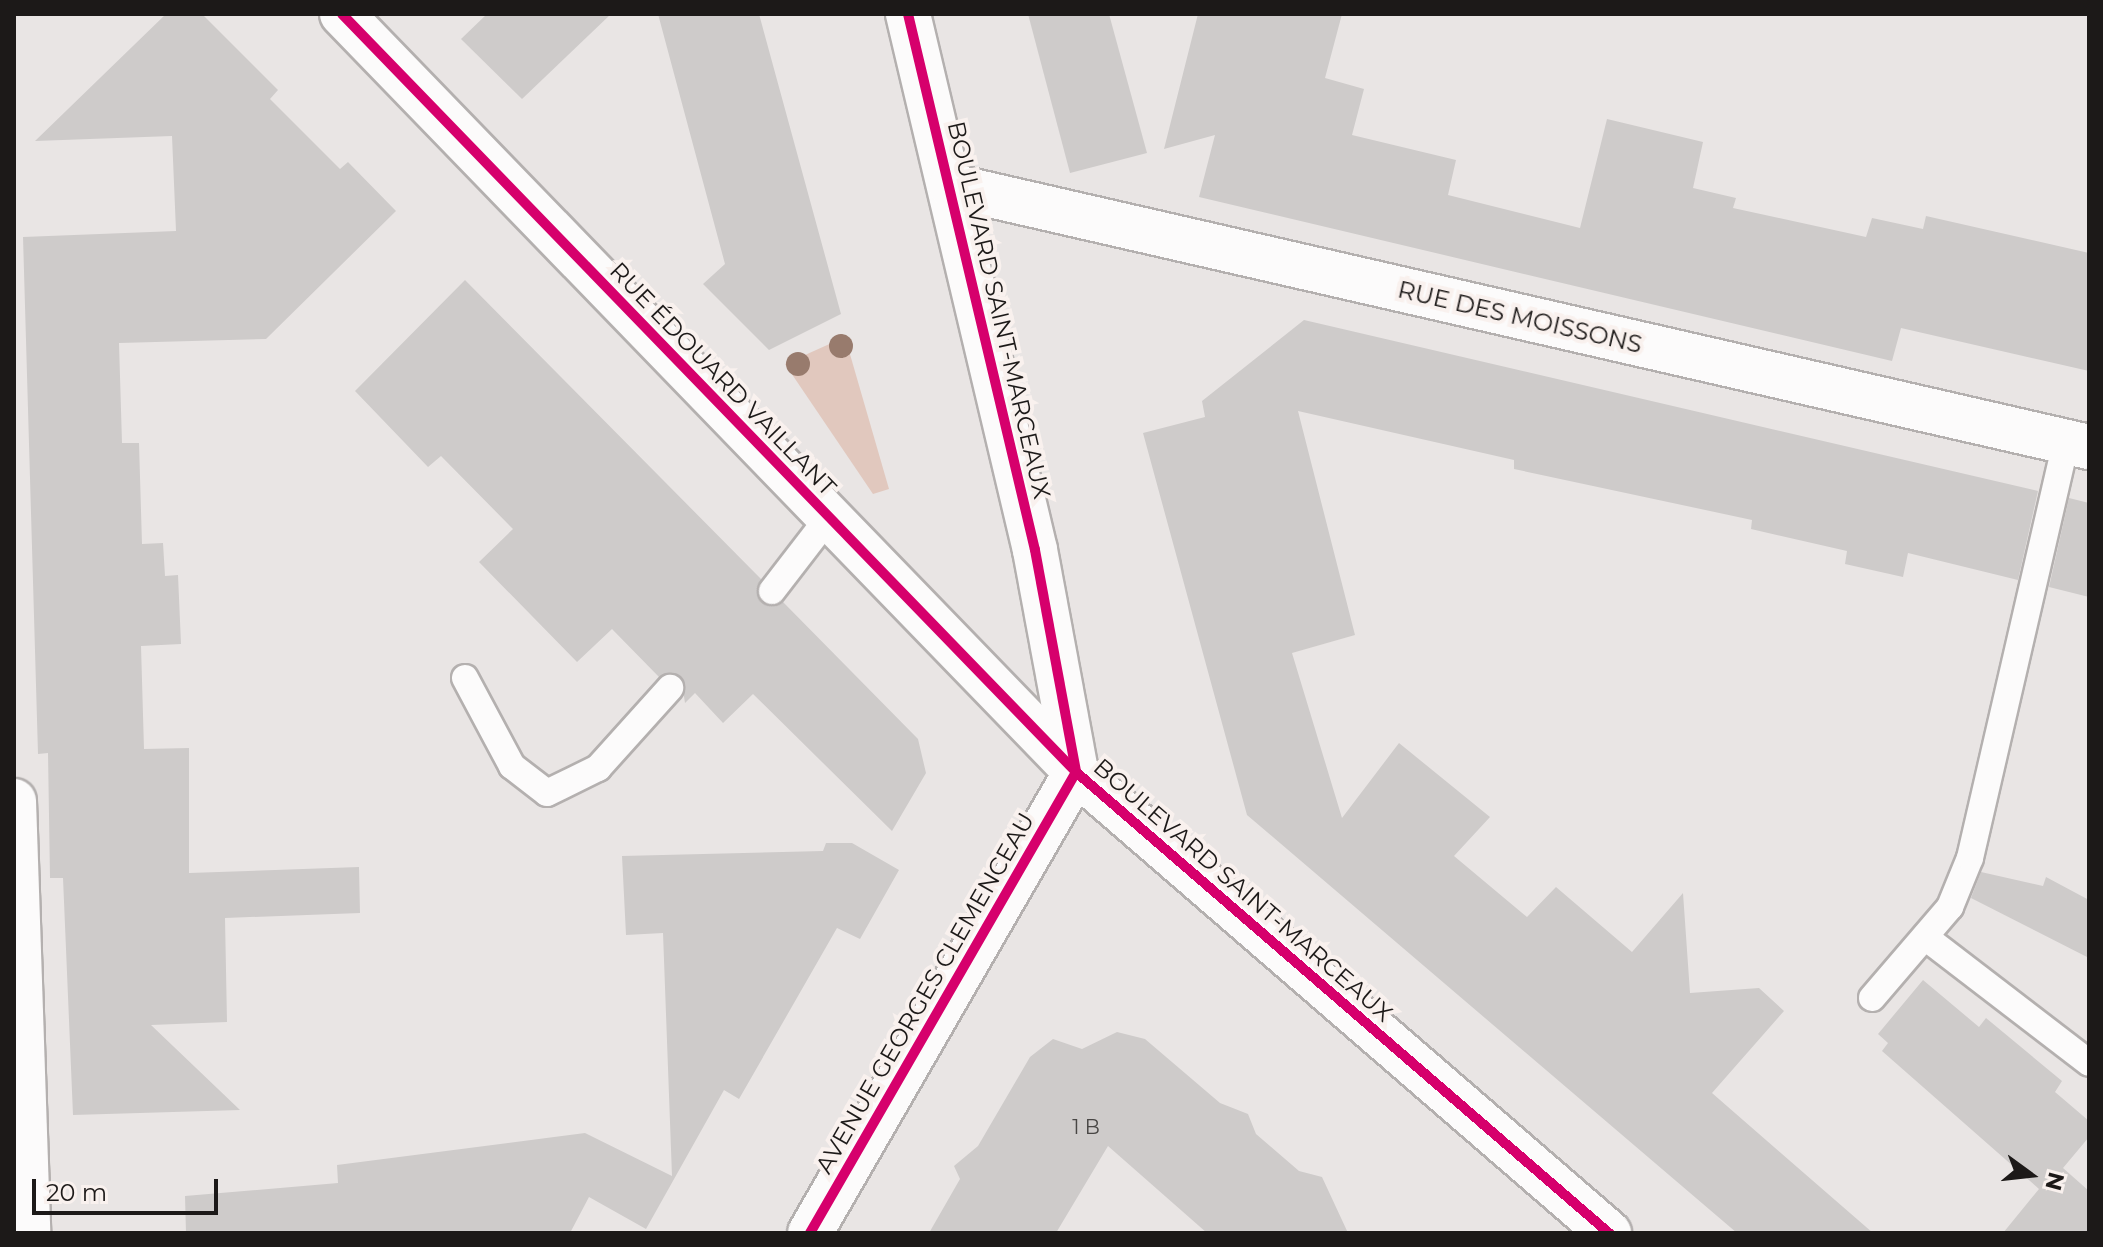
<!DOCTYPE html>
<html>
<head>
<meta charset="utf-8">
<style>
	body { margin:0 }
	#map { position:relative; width:2103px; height:1247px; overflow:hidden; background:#e9e5e4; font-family:Montserrat,sans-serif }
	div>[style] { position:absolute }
	.green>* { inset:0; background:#e1c8be }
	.building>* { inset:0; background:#cecbca }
	.roads { filter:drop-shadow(2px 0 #b4b0af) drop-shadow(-2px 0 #b4b0af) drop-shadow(0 2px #b4b0af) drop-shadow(0 -2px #b4b0af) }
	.lane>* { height:26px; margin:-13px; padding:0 13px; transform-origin:13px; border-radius:13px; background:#fcfbfb }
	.street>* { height:44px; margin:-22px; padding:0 22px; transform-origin:22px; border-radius:22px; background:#fcfbfb }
	.cycleway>* { height:10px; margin:-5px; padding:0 5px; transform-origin:5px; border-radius:5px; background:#d6006c }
	.trees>* { width:24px; height:24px; margin:-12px; border-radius:50%; background:#987b6d }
	span { translate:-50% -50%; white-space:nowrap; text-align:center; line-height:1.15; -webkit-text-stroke:8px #f9f1ee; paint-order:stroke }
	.number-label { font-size:20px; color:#484644 }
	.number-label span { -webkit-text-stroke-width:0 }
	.street-label { font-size:24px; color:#1c1918 }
	.frame { position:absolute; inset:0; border:16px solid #1c1918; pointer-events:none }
	.north { position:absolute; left:1991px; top:1135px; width:80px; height:80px; -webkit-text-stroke:6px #f9f1ee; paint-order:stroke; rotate:105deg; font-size:22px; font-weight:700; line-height:32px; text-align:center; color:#1c1918 }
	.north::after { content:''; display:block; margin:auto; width:28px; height:36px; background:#1c1918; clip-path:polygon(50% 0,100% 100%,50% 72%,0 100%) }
	.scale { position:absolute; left:32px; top:1179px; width:186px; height:36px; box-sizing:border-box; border:4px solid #1c1918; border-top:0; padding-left:10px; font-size:24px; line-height:28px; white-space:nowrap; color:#1c1918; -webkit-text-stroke:6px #f9f1ee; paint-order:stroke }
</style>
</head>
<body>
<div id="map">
	<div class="green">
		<i style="clip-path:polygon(845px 337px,889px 489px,873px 494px,785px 364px)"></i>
	</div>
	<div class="building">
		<i style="clip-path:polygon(166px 14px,202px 14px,278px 90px,270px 99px,340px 169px,348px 162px,396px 211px,266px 339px,119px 343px,122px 443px,139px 443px,142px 544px,163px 543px,165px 576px,178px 575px,181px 644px,141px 646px,144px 749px,189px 748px,189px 873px,359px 867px,360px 913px,225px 918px,227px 1022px,151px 1025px,240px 1110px,73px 1115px,63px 878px,50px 878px,48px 753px,38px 754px,23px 237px,176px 231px,172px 136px,35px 141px)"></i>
		<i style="clip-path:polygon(487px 14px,611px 14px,522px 99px,461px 39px)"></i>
		<i style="clip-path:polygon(658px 14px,759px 14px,841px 314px,769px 350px,703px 284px,725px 264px)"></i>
		<i style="clip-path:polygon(1028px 14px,1109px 14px,1147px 153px,1070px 173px)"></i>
		<i style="clip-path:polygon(1198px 14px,1342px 14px,1325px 78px,1364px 89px,1352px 135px,1456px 160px,1448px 195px,1580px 228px,1607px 119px,1703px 142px,1693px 188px,1736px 198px,1733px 208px,1866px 237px,1872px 218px,1923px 229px,1926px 216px,2089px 253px,2089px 371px,1901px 328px,1892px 361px,1199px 197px,1215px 135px,1164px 149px)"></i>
		<i style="clip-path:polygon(465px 280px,761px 579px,762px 603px,783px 602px,918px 739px,926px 773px,892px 831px,753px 694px,723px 723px,695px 693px,685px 703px,681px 677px,659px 677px,612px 629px,577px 662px,479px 562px,513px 529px,441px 456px,428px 467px,355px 391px)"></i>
		<i style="clip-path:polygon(1304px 320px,2038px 491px,2018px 580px,1908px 553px,1903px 577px,1845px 564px,1847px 551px,1751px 529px,1752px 520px,1514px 469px,1514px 460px,1298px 411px,1355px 635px,1292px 653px,1342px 818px,1399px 743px,1490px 817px,1454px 856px,1527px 917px,1556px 887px,1632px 952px,1683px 893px,1690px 993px,1759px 988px,1784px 1011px,1712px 1093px,1873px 1233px,1737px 1233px,1247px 815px,1143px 433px,1205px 417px,1202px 401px)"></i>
		<i style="clip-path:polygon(2069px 498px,2089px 503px,2089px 597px,2049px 587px)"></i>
		<i style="clip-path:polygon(826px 843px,852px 843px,899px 870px,860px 939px,837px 928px,739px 1099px,724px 1090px,646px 1229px,589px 1197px,570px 1233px,186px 1233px,185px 1196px,338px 1183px,337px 1165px,585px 1133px,672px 1176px,663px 933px,626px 935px,622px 856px,823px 851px)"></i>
		<i style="clip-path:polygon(1981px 872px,2043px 886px,2046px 877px,2089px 900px,2089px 958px,1971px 898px)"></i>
		<i style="clip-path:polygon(1923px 980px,1979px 1027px,1986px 1018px,2062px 1081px,2055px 1092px,2089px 1121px,2089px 1137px,2063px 1168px,2089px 1191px,2089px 1233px,2003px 1233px,2039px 1189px,1882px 1051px,1888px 1043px,1878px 1034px)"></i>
		<i style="clip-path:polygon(1117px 1032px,1145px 1039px,1220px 1103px,1248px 1114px,1256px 1134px,1299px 1171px,1322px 1177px,1348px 1233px,1207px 1233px,1108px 1146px,1056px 1233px,929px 1233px,960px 1179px,954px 1166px,978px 1146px,1030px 1057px,1053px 1039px,1082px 1049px)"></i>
	</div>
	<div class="roads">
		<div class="lane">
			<i style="left:772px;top:591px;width:93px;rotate:-52.4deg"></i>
			<i style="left:465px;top:678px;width:100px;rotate:61.9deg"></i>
			<i style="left:512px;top:766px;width:44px;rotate:37.6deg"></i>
			<i style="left:547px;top:793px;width:57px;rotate:-26.1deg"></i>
			<i style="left:598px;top:768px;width:108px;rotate:-48deg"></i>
			<i style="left:1925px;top:937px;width:207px;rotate:37.5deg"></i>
			<i style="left:1872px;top:998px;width:120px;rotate:-49.4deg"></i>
			<i style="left:1950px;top:907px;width:53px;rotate:-67.8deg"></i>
			<i style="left:1970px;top:858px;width:427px;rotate:-77deg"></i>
		</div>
		<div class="street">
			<i style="left:342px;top:14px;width:1055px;rotate:45.92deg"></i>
			<i style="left:1076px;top:772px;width:705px;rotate:40.86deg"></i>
			<i style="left:908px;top:14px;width:551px;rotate:76.67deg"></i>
			<i style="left:1035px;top:550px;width:226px;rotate:79.5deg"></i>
			<i style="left:951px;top:186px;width:1168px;rotate:12.92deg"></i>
			<i style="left:14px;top:801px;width:432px;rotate:88.1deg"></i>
			<i style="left:810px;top:1233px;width:532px;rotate:-60.01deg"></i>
		</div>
	</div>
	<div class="cycleway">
		<i style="left:342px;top:14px;width:1055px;rotate:45.92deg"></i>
		<i style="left:1076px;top:772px;width:705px;rotate:40.86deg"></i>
		<i style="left:908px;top:14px;width:551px;rotate:76.67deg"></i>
		<i style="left:1035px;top:550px;width:226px;rotate:79.5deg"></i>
		<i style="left:810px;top:1233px;width:532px;rotate:-60.01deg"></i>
	</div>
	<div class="trees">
		<i style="left:841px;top:346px"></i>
		<i style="left:798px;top:364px"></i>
	</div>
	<div class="number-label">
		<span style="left:1086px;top:1127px">1 B</span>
	</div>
	<div class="street-label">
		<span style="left:999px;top:310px;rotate:77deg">BOULEVARD SAINT-MARCEAUX</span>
		<span style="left:1520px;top:317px;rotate:13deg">RUE DES MOISSONS</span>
		<span style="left:723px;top:379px;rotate:46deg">RUE ÉDOUARD VAILLANT</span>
		<span style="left:1243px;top:890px;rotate:41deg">BOULEVARD SAINT-MARCEAUX</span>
		<span style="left:925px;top:993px;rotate:-60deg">AVENUE GEORGES CLEMENCEAU</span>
	</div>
	<div class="frame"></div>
	<div class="north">N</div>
	<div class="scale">20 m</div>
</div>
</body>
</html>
